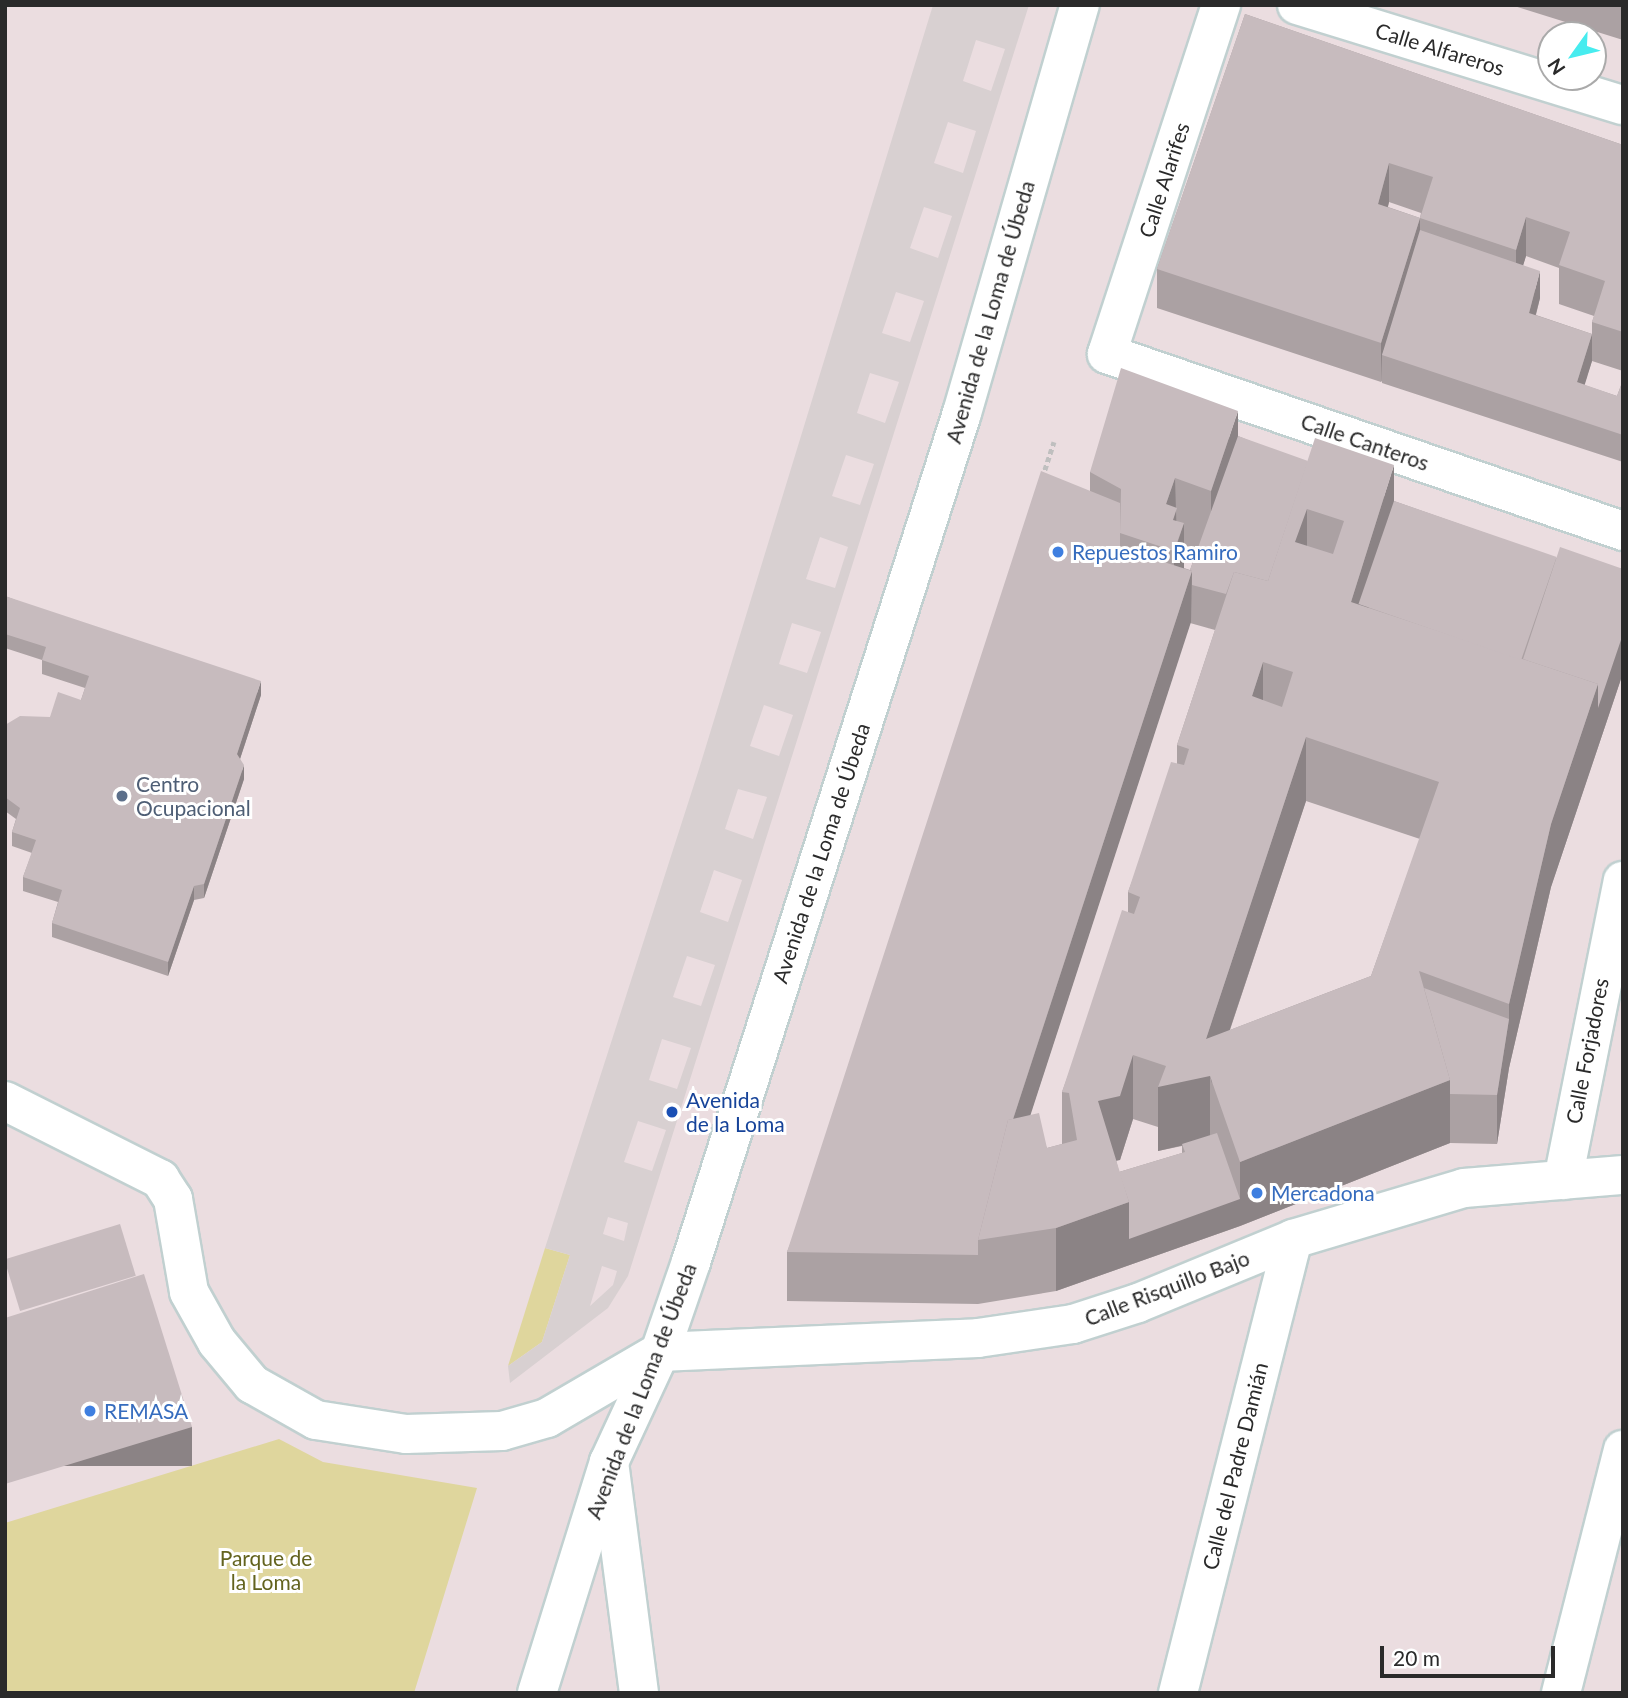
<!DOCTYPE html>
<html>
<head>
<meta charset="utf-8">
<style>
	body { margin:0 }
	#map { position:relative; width:1628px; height:1698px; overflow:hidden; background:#ebdde0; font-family:Lato,sans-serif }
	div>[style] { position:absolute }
	.green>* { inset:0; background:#dfd69d }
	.plaza>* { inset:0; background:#d8d0d1 }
	.path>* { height:4.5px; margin-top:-2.25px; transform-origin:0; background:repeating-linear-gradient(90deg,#bfbfbf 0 5px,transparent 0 8.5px) }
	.roads { filter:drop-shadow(2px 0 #c1d0d0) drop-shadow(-2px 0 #c1d0d0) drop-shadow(0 2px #c1d0d0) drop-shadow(0 -2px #c1d0d0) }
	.street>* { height:38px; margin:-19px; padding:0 19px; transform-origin:19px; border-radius:19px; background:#fff }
	.secondary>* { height:38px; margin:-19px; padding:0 19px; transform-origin:19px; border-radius:19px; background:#fff }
	.wall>* { inset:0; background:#aba1a3 }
	.shaded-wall>* { inset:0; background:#8b8385; transform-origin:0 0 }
	.building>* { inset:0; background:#c7bbbe; transform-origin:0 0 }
	.dots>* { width:19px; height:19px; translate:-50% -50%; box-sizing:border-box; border:4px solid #fff; border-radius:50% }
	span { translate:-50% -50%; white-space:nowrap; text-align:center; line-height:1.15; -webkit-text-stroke:6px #fff; paint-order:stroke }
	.street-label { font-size:21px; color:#2a2a2a }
	.shop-label { font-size:21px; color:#366cbe }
	.left { translate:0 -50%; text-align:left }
	.service-label { font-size:21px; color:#4e5e75 }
	.transit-label { font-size:21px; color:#164399 }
	.park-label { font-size:21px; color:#63631e }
	.frame { position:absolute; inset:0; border:7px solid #2a2a2a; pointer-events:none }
	.north { position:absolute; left:1537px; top:21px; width:70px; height:70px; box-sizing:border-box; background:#fff; border:2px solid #aaa; border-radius:50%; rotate:236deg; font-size:19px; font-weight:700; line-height:28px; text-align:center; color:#2a2a2a }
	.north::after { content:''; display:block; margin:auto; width:24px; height:32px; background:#47ecef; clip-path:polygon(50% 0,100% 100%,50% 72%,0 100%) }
	.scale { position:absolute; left:1380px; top:1646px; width:175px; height:32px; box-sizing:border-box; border:4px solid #2a2a2a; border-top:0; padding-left:9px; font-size:21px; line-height:24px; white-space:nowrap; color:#2a2a2a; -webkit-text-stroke:5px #fff; paint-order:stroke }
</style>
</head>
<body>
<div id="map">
	<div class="green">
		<i style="clip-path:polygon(545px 1248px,570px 1255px,542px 1342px,508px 1366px)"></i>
		<i style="clip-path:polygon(279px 1439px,323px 1462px,477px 1488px,414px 1693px,5px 1693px,5px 1523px)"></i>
	</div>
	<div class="plaza">
		<i style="clip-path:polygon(evenodd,933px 5px,1029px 5px,628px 1276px,608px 1308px,510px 1383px,508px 1366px,542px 1342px,570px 1255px,545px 1248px,699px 769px,933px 5px,976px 40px,1005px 49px,991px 91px,963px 81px,976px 40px,933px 5px,948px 122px,976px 131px,963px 173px,934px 163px,948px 122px,933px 5px,924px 207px,952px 216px,938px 258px,910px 248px,924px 207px,933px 5px,896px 292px,924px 301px,910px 342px,882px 333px,896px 292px,933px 5px,870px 373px,899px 382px,885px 423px,857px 413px,870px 373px,933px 5px,846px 455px,874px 464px,860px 505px,832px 496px,846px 455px,933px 5px,820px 537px,848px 547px,835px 588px,806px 579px,820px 537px,933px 5px,792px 623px,821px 632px,807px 673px,779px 664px,792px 623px,933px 5px,764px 705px,793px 715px,779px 756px,750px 746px,764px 705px,933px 5px,738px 789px,767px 797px,753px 839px,725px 829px,738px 789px,933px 5px,714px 870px,742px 880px,728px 922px,700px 912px,714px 870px,933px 5px,687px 956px,715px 965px,701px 1006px,673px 997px,687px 956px,933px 5px,662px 1039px,691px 1048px,677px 1089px,649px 1080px,662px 1039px,933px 5px,638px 1121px,666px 1130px,652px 1171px,624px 1162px,638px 1121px,933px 5px,608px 1217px,628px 1223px,624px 1241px,603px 1234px,608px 1217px,933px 5px,602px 1266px,617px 1271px,613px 1285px,590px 1306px,602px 1266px)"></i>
	</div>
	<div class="path">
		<i style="left:1042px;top:478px;width:38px;rotate:-72deg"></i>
	</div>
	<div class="roads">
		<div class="street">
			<i style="left:1221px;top:5px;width:367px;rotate:108.1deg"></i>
			<i style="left:1107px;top:354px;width:546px;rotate:18.93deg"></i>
			<i style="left:1297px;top:5px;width:341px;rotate:17.1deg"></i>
			<i style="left:5px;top:1101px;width:174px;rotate:26.7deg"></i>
			<i style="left:160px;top:1179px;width:24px;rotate:57deg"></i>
			<i style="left:173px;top:1199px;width:94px;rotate:80.2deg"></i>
			<i style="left:189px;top:1292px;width:57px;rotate:60.8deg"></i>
			<i style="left:217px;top:1342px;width:55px;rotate:50.2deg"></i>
			<i style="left:252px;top:1384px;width:73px;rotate:29.4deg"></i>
			<i style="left:316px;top:1420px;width:91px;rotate:8.8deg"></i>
			<i style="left:406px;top:1434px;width:96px;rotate:-1.8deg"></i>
			<i style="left:502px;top:1431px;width:47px;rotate:-16.1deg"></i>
			<i style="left:547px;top:1418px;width:131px;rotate:-30.3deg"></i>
			<i style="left:660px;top:1352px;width:318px;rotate:-2.5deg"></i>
			<i style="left:978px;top:1338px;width:96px;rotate:-8.4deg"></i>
			<i style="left:1073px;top:1324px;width:68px;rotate:-17.9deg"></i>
			<i style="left:1138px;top:1303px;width:168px;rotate:-22.4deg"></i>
			<i style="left:1293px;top:1239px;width:178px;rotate:-16.6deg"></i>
			<i style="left:1464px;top:1188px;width:160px;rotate:-4.7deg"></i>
			<i style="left:1563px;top:1180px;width:305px;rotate:-78.7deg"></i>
			<i style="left:609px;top:1462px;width:233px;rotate:82.6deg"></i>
			<i style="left:1178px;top:1693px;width:468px;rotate:-75.8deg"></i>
			<i style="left:1561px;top:1693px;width:251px;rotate:-75.7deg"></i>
		</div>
		<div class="secondary">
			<i style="left:537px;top:1693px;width:242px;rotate:-72.7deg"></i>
			<i style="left:609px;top:1462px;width:121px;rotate:-65.1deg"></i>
			<i style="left:660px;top:1352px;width:95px;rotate:-71deg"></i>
			<i style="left:691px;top:1262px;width:891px;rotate:-72.3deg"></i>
			<i style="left:962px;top:413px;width:425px;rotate:-73.9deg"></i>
		</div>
	</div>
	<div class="wall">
		<i style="clip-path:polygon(1511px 5px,1623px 5px,1623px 40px)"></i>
		<i style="clip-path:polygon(evenodd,1245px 14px,1623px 145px,1623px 371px,1592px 361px,1584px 385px,1617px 396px,1623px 380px,1623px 462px,1382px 383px,1382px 381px,1381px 382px,1157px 308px,1157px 269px,1245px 14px,1389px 202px,1421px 213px,1420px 218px,1420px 230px,1420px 218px,1388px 207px,1389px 202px,1245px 14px,1526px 256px,1559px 268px,1559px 304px,1594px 316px,1592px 322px,1592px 334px,1536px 315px,1540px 298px,1523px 265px,1526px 256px)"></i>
		<i style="clip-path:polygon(evenodd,1238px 436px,1394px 501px,1556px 558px,1623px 569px,1623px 673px,1551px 887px,1509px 1068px,1497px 1144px,1450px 1143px,1240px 1226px,1056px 1291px,978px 1304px,787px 1301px,787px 1252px,1090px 491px,1090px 472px,1238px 436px,1184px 545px,1197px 550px,1190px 570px,1184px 568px,1184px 545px,1238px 436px,1190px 623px,1215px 630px,1177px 745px,1177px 764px,1128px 892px,1128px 912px,1062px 1092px,1062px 1144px,1047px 1148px,1030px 1115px,1190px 623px,1238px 436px,1306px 801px,1420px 839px,1371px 976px,1230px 1030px,1306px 801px,1238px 436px,1133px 1119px,1158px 1127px,1158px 1151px,1182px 1146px,1182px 1153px,1119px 1172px,1116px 1160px,1120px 1160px,1133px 1119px)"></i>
		<i style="clip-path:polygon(5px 596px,261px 695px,240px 759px,244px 779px,204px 898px,194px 900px,168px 976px,52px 937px,52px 923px,58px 902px,23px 891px,23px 877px,32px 853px,12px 846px,12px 832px,16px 819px,5px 811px,5px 725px,50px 717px,81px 700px,85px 688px,42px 674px,42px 660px,5px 648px)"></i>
	</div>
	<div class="shaded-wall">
		<i style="clip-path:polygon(1389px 163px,1389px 202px,1378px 243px,1378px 204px)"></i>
		<i style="clip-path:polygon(1526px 217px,1526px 256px,1516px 289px,1516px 250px)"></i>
		<i style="clip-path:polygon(1420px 218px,1420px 257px,1382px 355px,1381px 382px,1381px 343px)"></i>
		<i style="clip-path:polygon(1540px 271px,1540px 298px,1529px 340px,1529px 313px)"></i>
		<i style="clip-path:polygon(1592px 334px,1592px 361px,1577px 410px,1577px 382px)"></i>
		<i style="clip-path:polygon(1238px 411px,1238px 475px,1211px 554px,1211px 491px)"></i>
		<i style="clip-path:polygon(1315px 463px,1307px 509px,1307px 572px,1268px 645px)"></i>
		<i style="clip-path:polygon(1394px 465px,1394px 528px,1358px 641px,1351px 602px)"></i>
		<i style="clip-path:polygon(1175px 478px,1177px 544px,1184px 523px,1184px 587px,1174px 615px,1174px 551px,1166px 504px)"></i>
		<i style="clip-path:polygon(1192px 571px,1191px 622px,1008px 1184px,1008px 1135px)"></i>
		<i style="clip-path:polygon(1623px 634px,1623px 673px,1551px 887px,1509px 1068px,1497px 1144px,1497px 1095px,1509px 1019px,1509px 1004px,1551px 824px,1598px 684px)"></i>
		<i style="clip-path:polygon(1263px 662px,1263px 726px,1252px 696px)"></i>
		<i style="clip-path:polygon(261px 681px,261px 695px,237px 768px,237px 754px)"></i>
		<i style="clip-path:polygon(1306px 737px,1306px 801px,1212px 1083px,1210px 1076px,1210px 1139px,1158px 1151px,1158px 1087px,1206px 1039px)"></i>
		<i style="clip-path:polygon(244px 765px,244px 779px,204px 898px,204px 884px)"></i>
		<i style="clip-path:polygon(194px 886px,194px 900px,168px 976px,168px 962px)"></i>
		<i style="clip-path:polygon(1133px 1055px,1133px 1119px,1120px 1160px,1098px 1165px,1098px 1101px)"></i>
		<i style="clip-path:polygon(1450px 1080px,1450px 1143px,1240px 1226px,1056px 1291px,1056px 1228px,1129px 1202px,1240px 1199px,1240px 1162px)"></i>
		<i style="left:192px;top:1427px;width:39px;height:195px;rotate:90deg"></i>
	</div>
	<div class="building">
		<i style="clip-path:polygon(1245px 14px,1623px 145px,1623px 332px,1592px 322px,1605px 281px,1559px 265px,1570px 232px,1526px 217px,1516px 250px,1420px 218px,1433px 177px,1389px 163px,1378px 204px,1420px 218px,1381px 343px,1157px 269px)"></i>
		<i style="clip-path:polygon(1420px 230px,1540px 271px,1529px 313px,1592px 334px,1577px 382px,1617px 396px,1623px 380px,1623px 435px,1382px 355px)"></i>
		<i style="clip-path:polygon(1121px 368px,1238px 411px,1211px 491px,1175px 478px,1166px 504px,1177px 508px,1173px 520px,1184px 523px,1174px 551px,1120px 533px,1121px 489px,1090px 472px)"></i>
		<i style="clip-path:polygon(1238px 436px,1308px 461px,1268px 581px,1234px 572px,1226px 594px,1192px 585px,1192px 571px,1190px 570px)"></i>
		<i style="clip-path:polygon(evenodd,1315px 438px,1394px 465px,1351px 602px,1598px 684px,1551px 824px,1509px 1004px,1419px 971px,1450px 1080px,1240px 1162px,1210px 1076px,1158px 1087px,1166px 1066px,1133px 1055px,1120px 1096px,1098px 1101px,1129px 1202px,1056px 1228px,978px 1240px,1008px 1120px,1039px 1113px,1047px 1148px,1077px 1140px,1069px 1093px,1062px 1092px,1122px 910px,1134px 914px,1140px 897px,1128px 892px,1171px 762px,1184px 765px,1189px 749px,1177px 745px,1234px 572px,1268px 581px,1315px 438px,1307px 509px,1344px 521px,1333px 554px,1295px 542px,1307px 509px,1315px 438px,1263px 662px,1293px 672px,1282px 707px,1252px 696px,1263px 662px,1315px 438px,1306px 737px,1439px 782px,1371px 976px,1206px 1039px,1306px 737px)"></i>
		<i style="clip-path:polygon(1041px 471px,1120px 503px,1120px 548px,1192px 571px,1013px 1119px,1008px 1120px,978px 1240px,978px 1255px,787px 1252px)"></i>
		<i style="left:1394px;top:501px;width:172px;height:109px;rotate:19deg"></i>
		<i style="clip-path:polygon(1560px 547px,1623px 569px,1623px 634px,1598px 708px,1598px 684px,1523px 659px)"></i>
		<i style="clip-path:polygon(5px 596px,261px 681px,237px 754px,244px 765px,204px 884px,194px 886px,168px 962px,52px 923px,62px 890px,23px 877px,36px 840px,12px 832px,20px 808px,5px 797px,5px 725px,20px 716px,50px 717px,58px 692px,81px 700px,89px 676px,42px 660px,46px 647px,5px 634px)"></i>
		<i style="clip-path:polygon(1424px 988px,1509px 1019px,1497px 1095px,1450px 1094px,1450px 1080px)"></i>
		<i style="clip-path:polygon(1217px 1133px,1240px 1199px,1129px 1239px,1129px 1202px,1119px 1172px,1185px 1152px,1182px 1144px)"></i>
		<i style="left:120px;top:1224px;width:54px;height:121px;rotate:73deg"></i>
		<i style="clip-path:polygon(144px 1274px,192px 1427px,5px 1484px,5px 1318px)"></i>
	</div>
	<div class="dots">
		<i style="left:1058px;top:552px;background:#3f7fe0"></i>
		<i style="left:122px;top:796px;background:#5c6f8a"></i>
		<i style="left:672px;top:1112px;background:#1a4fb4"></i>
		<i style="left:1257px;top:1193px;background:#3f7fe0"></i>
		<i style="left:90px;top:1411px;background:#3f7fe0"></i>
	</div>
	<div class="street-label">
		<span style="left:1440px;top:49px;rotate:17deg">Calle Alfareros</span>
		<span style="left:1164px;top:180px;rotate:-72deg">Calle Alarifes</span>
		<span style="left:990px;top:312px;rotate:-74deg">Avenida de la Loma de Úbeda</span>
		<span style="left:1365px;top:442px;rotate:19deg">Calle Canteros</span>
		<span style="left:821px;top:853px;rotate:-72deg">Avenida de la Loma de Úbeda</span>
		<span style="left:1587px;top:1051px;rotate:-79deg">Calle Forjadores</span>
		<span style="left:1167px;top:1288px;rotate:-21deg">Calle Risquillo Bajo</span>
		<span style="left:641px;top:1391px;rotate:-69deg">Avenida de la Loma de Úbeda</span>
		<span style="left:1235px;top:1466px;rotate:-76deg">Calle del Padre Damián</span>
	</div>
	<div class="shop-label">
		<span class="left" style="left:1072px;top:552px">Repuestos Ramiro</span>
		<span class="left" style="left:1271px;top:1193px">Mercadona</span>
		<span class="left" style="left:104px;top:1411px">REMASA</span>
	</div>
	<div class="service-label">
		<span class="left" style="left:136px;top:796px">Centro<br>Ocupacional</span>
	</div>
	<div class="transit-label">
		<span class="left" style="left:686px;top:1112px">Avenida<br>de la Loma</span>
	</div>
	<div class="park-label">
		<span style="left:266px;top:1570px">Parque de<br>la Loma</span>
	</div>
	<div class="frame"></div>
	<div class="north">N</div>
	<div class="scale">20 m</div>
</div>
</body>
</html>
